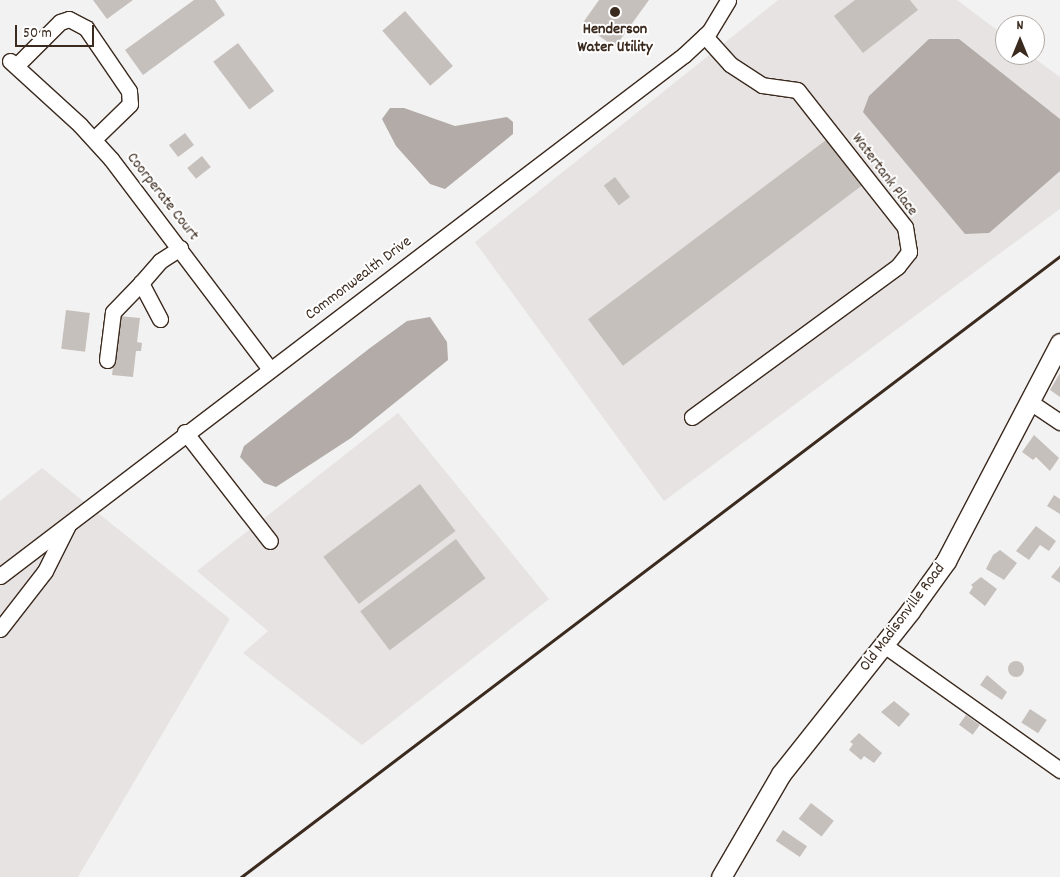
<!DOCTYPE html>
<html>
<head>
<meta charset="utf-8">
<style>
	body { margin:0 }
	#map { position:relative; width:1060px; height:877px; overflow:hidden; background:#f3f2f2; font-family:Dekko,sans-serif }
	div>[style] { position:absolute }
	.built>* { inset:0; background:#e6e3e2 }
	.water>* { inset:0; background:#b2aba7 }
	.building>* { inset:0; background:#c6c0bd; transform-origin:0 0 }
	.round { border-radius:50% }
	.roads { filter:drop-shadow(1px 0 #3b2a1e) drop-shadow(-1px 0 #3b2a1e) drop-shadow(0 1px #3b2a1e) drop-shadow(0 -1px #3b2a1e) }
	.minor>* { height:15px; margin:-7.5px; padding:0 7.5px; transform-origin:7.5px; border-radius:7.5px; background:#fff }
	.major>* { height:19px; margin:-9.5px; padding:0 9.5px; transform-origin:9.5px; border-radius:9.5px; background:#fff }
	.rail>* { height:3px; margin:-1.5px; padding:0 1.5px; transform-origin:1.5px; border-radius:1.5px; background:#3b2a1e }
	.dots>* { width:14px; height:14px; translate:-50% -50%; box-sizing:border-box; border:2px solid #fff; border-radius:50% }
	span { translate:-50% -50%; white-space:nowrap; text-align:center; line-height:1.15; -webkit-text-stroke:4px #fff; paint-order:stroke }
	.poi-label { font-size:16px; color:#3b2a1e; font-weight:700 }
	.street-label { font-size:16px; color:#3b2a1e }
	.north { position:absolute; left:995px; top:15px; width:50px; height:50px; box-sizing:border-box; background:#fff; border:1px solid #b1aaa5; border-radius:50%; rotate:0deg; font-size:14px; font-weight:700; line-height:20px; text-align:center; color:#3b2a1e }
	.north::after { content:''; display:block; margin:auto; width:18px; height:22px; background:#3b2a1e; clip-path:polygon(50% 0,100% 100%,50% 72%,0 100%) }
	.scale { position:absolute; left:15px; top:25px; width:79px; height:22px; box-sizing:border-box; border:2px solid #3b2a1e; border-top:0; padding-left:6px; font-size:15px; line-height:18px; white-space:nowrap; color:#3b2a1e; -webkit-text-stroke:4px #fff; paint-order:stroke }
</style>
</head>
<body>
<div id="map">
	<div class="built">
		<i style="clip-path:polygon(778px 0,957px 0,1005px 36px,1005px 55px,1030px 55px,1060px 77px,1060px 209px,664px 501px,475px 242px)"></i>
		<i style="clip-path:polygon(398px 413px,549px 599px,362px 745px,243px 653px,268px 631px,197px 571px)"></i>
		<i style="clip-path:polygon(42px 468px,230px 619px,78px 877px,0 877px,0 501px)"></i>
	</div>
	<div class="water">
		<i style="clip-path:polygon(929px 39px,959px 39px,1060px 119px,1060px 171px,989px 233px,965px 234px,863px 112px,869px 96px)"></i>
		<i style="clip-path:polygon(390px 108px,404px 108px,455px 126px,507px 117px,513px 122px,513px 134px,445px 189px,430px 184px,396px 146px,382px 119px)"></i>
		<i style="clip-path:polygon(430px 317px,447px 342px,448px 360px,351px 438px,276px 487px,264px 483px,240px 457px,244px 446px,370px 348px,407px 321px)"></i>
	</div>
	<div class="building">
		<i style="clip-path:polygon(93px 0,133px 0,107px 19px)"></i>
		<i style="clip-path:polygon(194px 0,215px 0,225px 15px,143px 75px,125px 50px)"></i>
		<i style="clip-path:polygon(599px 0,649px 0,615px 47px,582px 24px)"></i>
		<i style="clip-path:polygon(855px 0,910px 0,918px 10px,863px 53px,834px 16px)"></i>
		<i style="left:405px;top:11px;width:73px;height:30px;rotate:49deg"></i>
		<i style="left:238px;top:43px;width:60px;height:31px;rotate:53deg"></i>
		<i style="left:185px;top:133px;width:15px;height:20px;rotate:53deg"></i>
		<i style="left:830px;top:137px;width:58px;height:303px;rotate:53deg"></i>
		<i style="left:202px;top:156px;width:14px;height:19px;rotate:51deg"></i>
		<i style="left:615px;top:177px;width:25px;height:14px;rotate:53deg"></i>
		<i style="left:66px;top:310px;width:24px;height:39px;rotate:7deg"></i>
		<i style="clip-path:polygon(119px 316px,140px 318px,137px 342px,142px 343px,141px 351px,136px 351px,133px 377px,112px 375px)"></i>
		<i style="clip-path:polygon(1060px 373px,1060px 397px,1050px 390px)"></i>
		<i style="clip-path:polygon(1034px 435px,1059px 458px,1050px 471px,1036px 457px,1033px 460px,1022px 452px)"></i>
		<i style="left:420px;top:484px;width:59px;height:121px;rotate:53deg"></i>
		<i style="clip-path:polygon(1054px 495px,1060px 499px,1060px 514px,1047px 506px)"></i>
		<i style="clip-path:polygon(1036px 526px,1056px 541px,1049px 551px,1040px 545px,1029px 560px,1016px 551px)"></i>
		<i style="left:456px;top:539px;width:49px;height:120px;rotate:53deg"></i>
		<i style="clip-path:polygon(1000px 550px,1017px 563px,1004px 580px,986px 569px,993px 555px)"></i>
		<i style="clip-path:polygon(1060px 566px,1060px 583px,1051px 577px)"></i>
		<i style="clip-path:polygon(981px 577px,997px 589px,985px 606px,969px 593px,973px 587px,971px 585px)"></i>
		<i class="round" style="left:1008px;top:661px;width:16px;height:16px"></i>
		<i style="clip-path:polygon(987px 675px,1007px 692px,1002px 700px,980px 685px)"></i>
		<i style="clip-path:polygon(894px 701px,910px 714px,899px 727px,881px 712px)"></i>
		<i style="left:1030px;top:709px;width:20px;height:16px;rotate:33deg"></i>
		<i style="left:966px;top:715px;width:17px;height:12px;rotate:36deg"></i>
		<i style="clip-path:polygon(859px 733px,882px 753px,874px 763px,864px 756px,861px 760px,849px 750px,853px 744px,850px 742px)"></i>
		<i style="left:811px;top:803px;width:29px;height:20px;rotate:38deg"></i>
		<i style="left:783px;top:830px;width:29px;height:13px;rotate:34deg"></i>
	</div>
	<div class="roads">
		<div class="minor">
			<i style="left:10px;top:61px;width:95px;rotate:42.4deg"></i>
			<i style="left:80px;top:125px;width:46px;rotate:47.6deg"></i>
			<i style="left:111px;top:159px;width:263px;rotate:52.9deg"></i>
			<i style="left:16px;top:66px;width:62px;rotate:-45deg"></i>
			<i style="left:60px;top:22px;width:9px;rotate:-18deg"></i>
			<i style="left:69px;top:19px;width:19px;rotate:28deg"></i>
			<i style="left:86px;top:28px;width:76px;rotate:55.7deg"></i>
			<i style="left:129px;top:91px;width:13px;rotate:86deg"></i>
			<i style="left:130px;top:104px;width:50px;rotate:135.8deg"></i>
			<i style="left:160px;top:319px;width:41px;rotate:-117.8deg"></i>
			<i style="left:141px;top:283px;width:29px;rotate:-49deg"></i>
			<i style="left:160px;top:261px;width:24px;rotate:-33deg"></i>
			<i style="left:107px;top:360px;width:48px;rotate:-82.9deg"></i>
			<i style="left:113px;top:312px;width:40px;rotate:-46deg"></i>
			<i style="left:1030px;top:402px;width:36px;rotate:34deg"></i>
			<i style="left:692px;top:417px;width:255px;rotate:-36.2deg"></i>
			<i style="left:898px;top:266px;width:18px;rotate:-52deg"></i>
			<i style="left:909px;top:252px;width:25px;rotate:-99deg"></i>
			<i style="left:905px;top:227px;width:174px;rotate:-128.2deg"></i>
			<i style="left:797px;top:90px;width:35px;rotate:-172deg"></i>
			<i style="left:762px;top:85px;width:38px;rotate:-147deg"></i>
			<i style="left:730px;top:64px;width:38px;rotate:-132deg"></i>
			<i style="left:185px;top:432px;width:138px;rotate:52.1deg"></i>
			<i style="left:0;top:576px;width:860px;rotate:-37.3deg"></i>
			<i style="left:684px;top:55px;width:34px;rotate:-43deg"></i>
			<i style="left:709px;top:32px;width:37px;rotate:-59deg"></i>
			<i style="left:0;top:629px;width:73px;rotate:-52.2deg"></i>
			<i style="left:45px;top:571px;width:51px;rotate:-63.4deg"></i>
			<i style="left:884px;top:645px;width:216px;rotate:35.4deg"></i>
		</div>
		<div class="major">
			<i style="left:721px;top:877px;width:119px;rotate:-59.8deg"></i>
			<i style="left:781px;top:774px;width:208px;rotate:-51.6deg"></i>
			<i style="left:910px;top:611px;width:62px;rotate:-54.2deg"></i>
			<i style="left:946px;top:561px;width:246px;rotate:-62.4deg"></i>
		</div>
	</div>
	<div class="rail">
		<i style="left:241px;top:877px;width:1028px;rotate:-37.17deg"></i>
	</div>
	<div class="dots">
		<i style="left:615px;top:12px;background:#3b2a1e"></i>
	</div>
	<div class="poi-label">
		<span style="left:615px;top:39px">Henderson<br>Water Utility</span>
	</div>
	<div class="street-label">
		<span style="left:884px;top:175px;rotate:53deg">Watertank Place</span>
		<span style="left:162px;top:197px;rotate:52deg">Coorperate Court</span>
		<span style="left:359px;top:279px;rotate:-37deg">Commonwealth Drive</span>
		<span style="left:903px;top:618px;rotate:-53deg">Old Madisonville Road</span>
	</div>
	<div class="north">N</div>
	<div class="scale">50 m</div>
</div>
</body>
</html>
